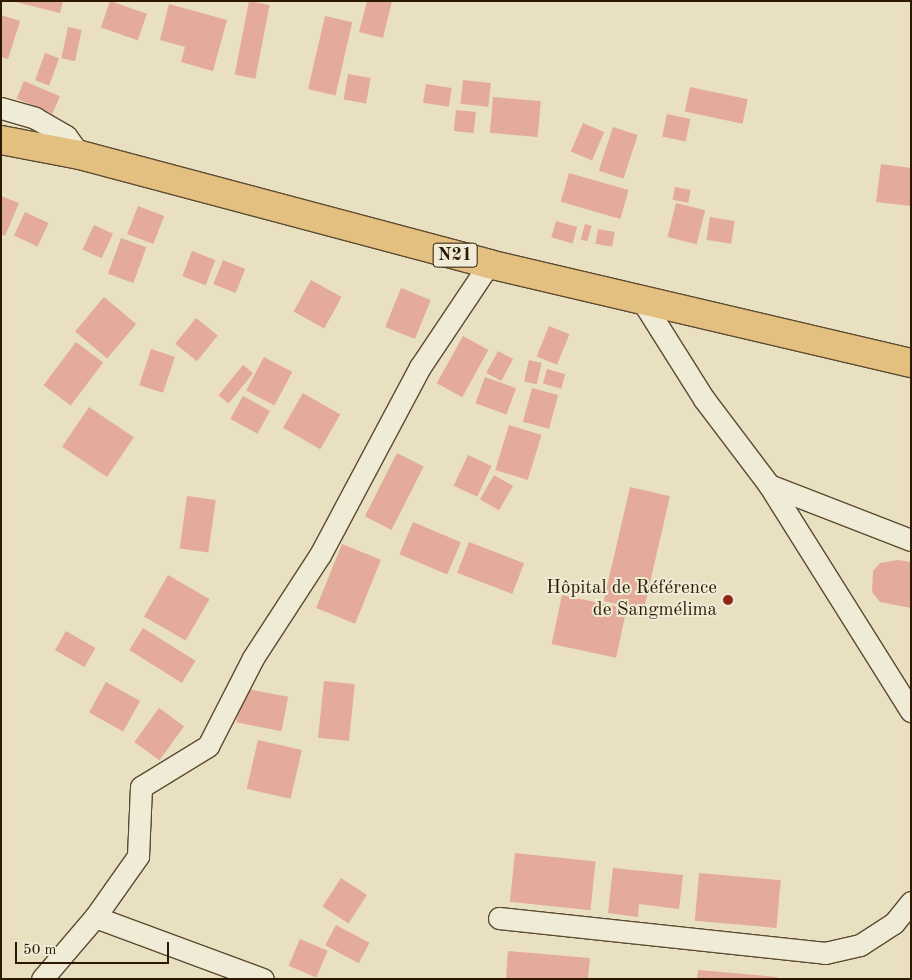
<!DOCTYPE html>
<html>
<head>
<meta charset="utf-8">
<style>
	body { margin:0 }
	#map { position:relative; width:912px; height:980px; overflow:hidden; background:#e8e0c1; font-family:"Old Standard TT",serif }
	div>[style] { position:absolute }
	.building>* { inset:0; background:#e4aa9a; transform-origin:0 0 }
	.roads { filter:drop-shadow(1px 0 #5c4b30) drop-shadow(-1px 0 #5c4b30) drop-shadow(0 1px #5c4b30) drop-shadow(0 -1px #5c4b30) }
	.minor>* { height:21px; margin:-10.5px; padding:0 10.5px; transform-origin:10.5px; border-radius:10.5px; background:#f0ebd7 }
	.major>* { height:28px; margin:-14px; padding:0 14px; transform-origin:14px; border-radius:14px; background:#e4c080 }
	.dots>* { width:14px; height:14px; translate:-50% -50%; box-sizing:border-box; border:2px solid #f0ebd7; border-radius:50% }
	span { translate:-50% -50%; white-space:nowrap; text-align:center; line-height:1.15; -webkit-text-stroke:4px #f0ebd7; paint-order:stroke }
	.shield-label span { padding:1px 4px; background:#f0ebd7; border:1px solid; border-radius:4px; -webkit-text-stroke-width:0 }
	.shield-label { font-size:18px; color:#2d1900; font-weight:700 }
	.poi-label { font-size:19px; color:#2d1900 }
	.right { translate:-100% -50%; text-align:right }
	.frame { position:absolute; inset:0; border:2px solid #2d1900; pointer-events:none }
	.scale { position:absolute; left:15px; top:942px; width:154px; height:22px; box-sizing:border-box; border:2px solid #2d1900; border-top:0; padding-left:6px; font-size:15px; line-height:18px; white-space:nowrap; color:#2d1900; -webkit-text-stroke:4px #f0ebd7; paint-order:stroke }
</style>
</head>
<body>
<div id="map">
	<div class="building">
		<i style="clip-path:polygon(12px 1px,63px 1px,60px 13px)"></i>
		<i style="left:110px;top:1px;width:39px;height:28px;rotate:19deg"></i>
		<i style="left:249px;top:1px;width:21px;height:75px;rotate:11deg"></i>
		<i style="clip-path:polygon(367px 1px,392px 1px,383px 38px,359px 32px)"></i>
		<i style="clip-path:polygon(169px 4px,227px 20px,213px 71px,181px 62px,185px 47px,160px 40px)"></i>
		<i style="clip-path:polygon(1px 15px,20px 21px,8px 59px,1px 57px)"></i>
		<i style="left:325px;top:16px;width:28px;height:75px;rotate:13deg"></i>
		<i style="left:68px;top:27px;width:14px;height:32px;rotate:12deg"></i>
		<i style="left:45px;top:53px;width:15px;height:29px;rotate:20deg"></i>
		<i style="left:348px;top:74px;width:23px;height:26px;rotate:10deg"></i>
		<i style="left:463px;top:80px;width:28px;height:24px;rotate:6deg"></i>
		<i style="left:24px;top:81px;width:39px;height:19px;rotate:23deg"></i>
		<i style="left:426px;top:84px;width:26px;height:19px;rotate:9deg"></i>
		<i style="left:690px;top:87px;width:59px;height:25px;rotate:12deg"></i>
		<i style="left:493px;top:97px;width:48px;height:36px;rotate:5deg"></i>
		<i style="left:456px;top:110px;width:20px;height:21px;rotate:6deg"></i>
		<i style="left:667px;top:114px;width:24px;height:23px;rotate:12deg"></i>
		<i style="left:583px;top:123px;width:23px;height:31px;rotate:23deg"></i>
		<i style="left:613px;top:127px;width:26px;height:46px;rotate:18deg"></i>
		<i style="clip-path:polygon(881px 164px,911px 168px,911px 206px,876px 202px)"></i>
		<i style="left:569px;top:173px;width:62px;height:30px;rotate:16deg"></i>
		<i style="left:675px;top:187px;width:16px;height:13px;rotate:11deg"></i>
		<i style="clip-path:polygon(1px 196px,19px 203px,5px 236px,1px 234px)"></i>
		<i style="left:676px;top:203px;width:30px;height:35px;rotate:14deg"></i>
		<i style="left:138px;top:206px;width:28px;height:30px;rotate:21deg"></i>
		<i style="left:25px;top:212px;width:26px;height:26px;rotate:25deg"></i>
		<i style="left:710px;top:217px;width:25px;height:23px;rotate:9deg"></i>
		<i style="left:556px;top:221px;width:22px;height:17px;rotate:16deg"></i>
		<i style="left:585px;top:224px;width:7px;height:16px;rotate:16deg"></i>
		<i style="left:94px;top:225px;width:21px;height:27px;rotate:25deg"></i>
		<i style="left:598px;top:229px;width:17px;height:15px;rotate:10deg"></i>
		<i style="left:121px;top:238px;width:27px;height:38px;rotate:20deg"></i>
		<i style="left:192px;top:251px;width:25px;height:27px;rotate:21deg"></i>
		<i style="left:223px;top:260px;width:24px;height:26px;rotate:22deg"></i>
		<i style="left:311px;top:280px;width:35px;height:36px;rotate:29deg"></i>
		<i style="left:401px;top:288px;width:32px;height:42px;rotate:22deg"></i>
		<i style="left:104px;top:297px;width:42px;height:45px;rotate:40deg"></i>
		<i style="left:196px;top:318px;width:28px;height:33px;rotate:39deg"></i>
		<i style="left:549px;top:326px;width:22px;height:33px;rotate:22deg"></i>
		<i style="left:463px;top:336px;width:29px;height:54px;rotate:29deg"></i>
		<i style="left:76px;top:342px;width:34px;height:54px;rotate:37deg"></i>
		<i style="left:151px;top:349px;width:25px;height:38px;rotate:18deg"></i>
		<i style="left:498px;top:351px;width:17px;height:25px;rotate:28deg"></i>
		<i style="left:264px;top:357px;width:32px;height:38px;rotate:28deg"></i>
		<i style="left:529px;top:360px;width:13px;height:22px;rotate:13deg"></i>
		<i style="left:243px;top:365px;width:13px;height:39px;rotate:39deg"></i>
		<i style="left:547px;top:369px;width:19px;height:15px;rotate:16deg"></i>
		<i style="left:485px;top:377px;width:33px;height:28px;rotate:20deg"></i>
		<i style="left:532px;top:388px;width:27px;height:35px;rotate:15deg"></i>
		<i style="left:303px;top:393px;width:43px;height:40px;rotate:30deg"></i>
		<i style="left:243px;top:396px;width:31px;height:26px;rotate:29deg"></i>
		<i style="left:89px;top:407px;width:54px;height:48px;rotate:34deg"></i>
		<i style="left:509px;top:425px;width:34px;height:47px;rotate:17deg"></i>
		<i style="left:397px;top:453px;width:30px;height:71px;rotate:27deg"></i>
		<i style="left:468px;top:455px;width:26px;height:34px;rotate:25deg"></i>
		<i style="left:494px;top:475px;width:22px;height:28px;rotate:30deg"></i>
		<i style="left:630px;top:487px;width:41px;height:117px;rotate:13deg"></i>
		<i style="left:187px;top:496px;width:29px;height:53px;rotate:8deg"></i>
		<i style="left:413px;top:522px;width:52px;height:35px;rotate:23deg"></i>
		<i style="left:469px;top:542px;width:59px;height:33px;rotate:21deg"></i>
		<i style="left:342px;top:544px;width:42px;height:69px;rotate:22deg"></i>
		<i style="clip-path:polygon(898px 560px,911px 562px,911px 608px,880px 602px,872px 592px,873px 571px,880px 563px)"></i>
		<i style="left:168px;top:575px;width:48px;height:48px;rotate:30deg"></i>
		<i style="left:562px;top:595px;width:66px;height:50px;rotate:12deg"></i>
		<i style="left:143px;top:628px;width:62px;height:26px;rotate:32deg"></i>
		<i style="left:66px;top:631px;width:34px;height:22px;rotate:30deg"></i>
		<i style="left:324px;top:681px;width:31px;height:57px;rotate:6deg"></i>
		<i style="left:106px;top:682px;width:39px;height:35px;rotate:29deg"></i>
		<i style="left:243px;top:688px;width:46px;height:35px;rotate:11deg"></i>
		<i style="left:159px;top:708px;width:31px;height:42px;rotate:36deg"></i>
		<i style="left:258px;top:740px;width:45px;height:50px;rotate:13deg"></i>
		<i style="left:515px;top:853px;width:81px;height:49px;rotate:6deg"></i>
		<i style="clip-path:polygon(613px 868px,683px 875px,679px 909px,639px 904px,638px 917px,608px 913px)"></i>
		<i style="left:699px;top:873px;width:82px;height:48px;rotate:5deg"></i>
		<i style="left:341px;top:878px;width:31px;height:34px;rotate:33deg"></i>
		<i style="left:336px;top:925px;width:38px;height:23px;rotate:28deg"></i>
		<i style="left:300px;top:939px;width:30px;height:29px;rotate:23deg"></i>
		<i style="clip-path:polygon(508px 951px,590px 958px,588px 979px,506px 979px)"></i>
		<i style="clip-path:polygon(698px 970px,777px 977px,777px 979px,697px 979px)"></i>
	</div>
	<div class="roads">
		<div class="minor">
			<i style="left:1px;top:108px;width:35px;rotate:16deg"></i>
			<i style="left:35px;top:118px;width:36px;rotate:30deg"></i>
			<i style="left:66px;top:136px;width:24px;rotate:54deg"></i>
			<i style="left:641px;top:299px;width:118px;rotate:57.8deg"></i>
			<i style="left:704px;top:399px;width:108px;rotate:52.9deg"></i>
			<i style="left:769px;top:485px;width:267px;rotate:57.9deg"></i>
			<i style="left:769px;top:485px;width:152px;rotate:21.2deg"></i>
			<i style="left:95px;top:917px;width:179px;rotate:20.3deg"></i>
			<i style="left:499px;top:918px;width:328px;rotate:6.1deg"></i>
			<i style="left:825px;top:953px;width:36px;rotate:-13deg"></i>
			<i style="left:860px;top:945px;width:40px;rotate:-32.9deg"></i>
			<i style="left:894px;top:923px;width:27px;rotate:-51deg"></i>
			<i style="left:42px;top:979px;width:82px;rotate:-49.5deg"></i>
			<i style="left:95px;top:917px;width:75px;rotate:-54.8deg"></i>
			<i style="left:138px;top:856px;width:69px;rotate:-87.5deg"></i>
			<i style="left:141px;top:787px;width:79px;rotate:-31.5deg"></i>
			<i style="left:208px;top:746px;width:99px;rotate:-62.9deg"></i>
			<i style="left:253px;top:658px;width:123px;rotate:-57deg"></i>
			<i style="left:320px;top:555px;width:213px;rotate:-62deg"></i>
			<i style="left:420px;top:367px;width:124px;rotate:-56.2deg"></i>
		</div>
		<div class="major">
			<i style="left:1px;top:140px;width:80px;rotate:10.8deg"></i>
			<i style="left:80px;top:155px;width:423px;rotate:14.9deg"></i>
			<i style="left:489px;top:264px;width:433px;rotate:13.2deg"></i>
		</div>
	</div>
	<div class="dots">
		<i style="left:728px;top:600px;background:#8f2418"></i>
	</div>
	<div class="shield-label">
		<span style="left:455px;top:255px">N21</span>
	</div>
	<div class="poi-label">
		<span class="right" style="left:717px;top:600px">Hôpital de Référence<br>de Sangmélima</span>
	</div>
	<div class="frame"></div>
	<div class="scale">50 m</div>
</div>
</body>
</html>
